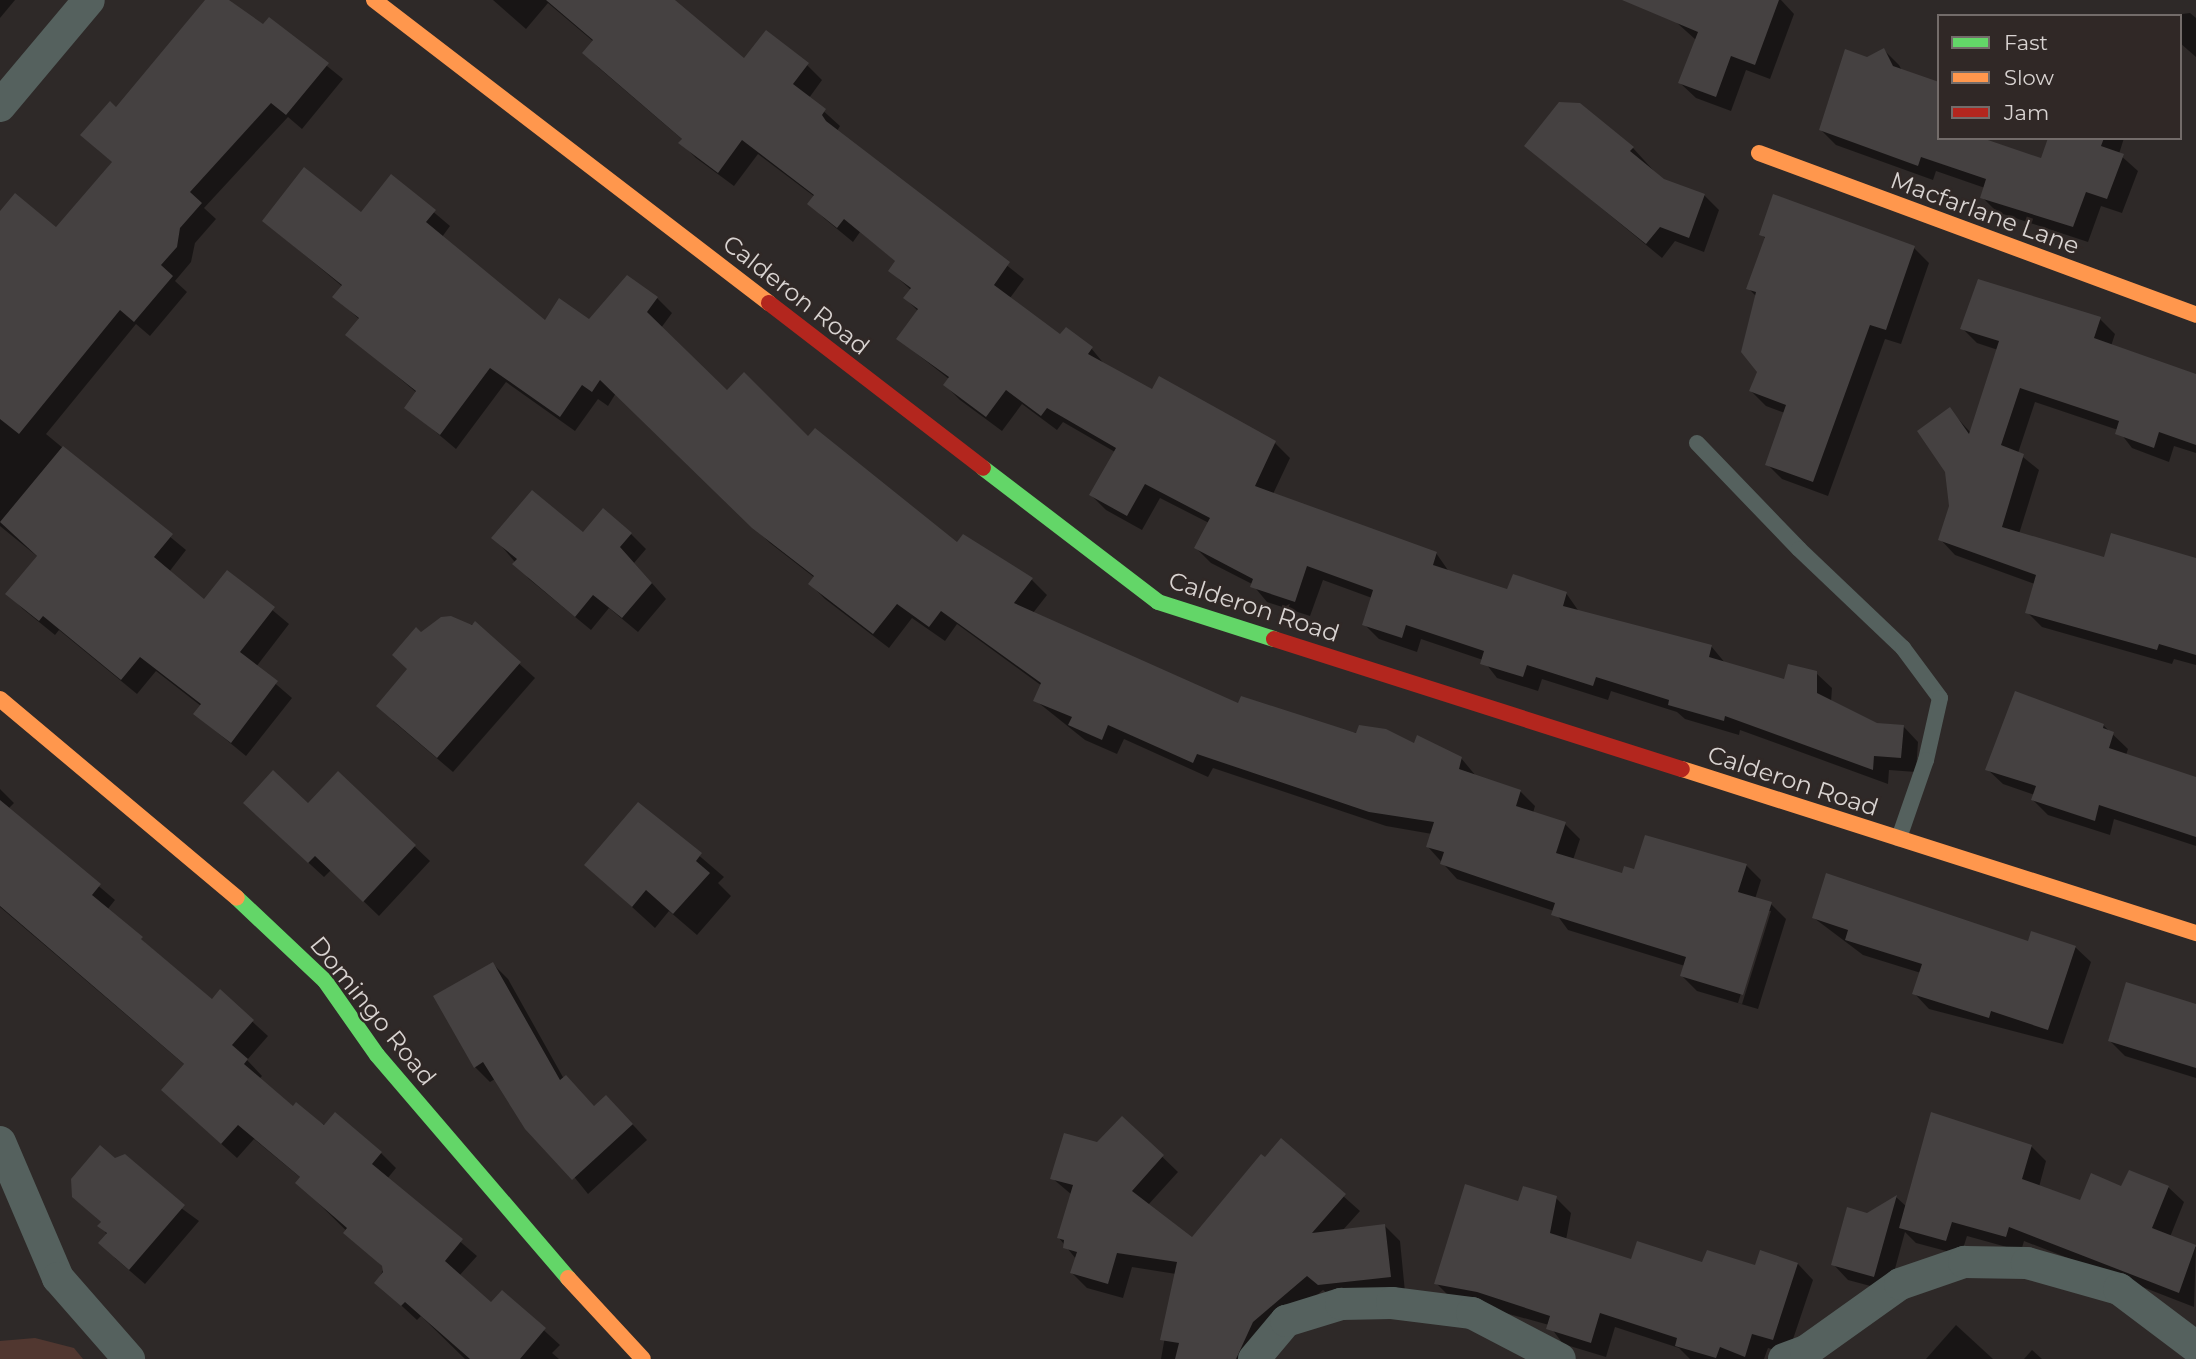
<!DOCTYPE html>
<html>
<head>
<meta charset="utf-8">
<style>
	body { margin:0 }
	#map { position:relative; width:2196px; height:1359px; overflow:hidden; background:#2e2928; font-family:Montserrat,sans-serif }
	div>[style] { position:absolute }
	.green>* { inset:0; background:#513730 }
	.shadow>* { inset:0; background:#0007 }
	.building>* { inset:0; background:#454141 }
	.lane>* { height:16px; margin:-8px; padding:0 8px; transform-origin:8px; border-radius:8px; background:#55615e }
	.street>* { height:32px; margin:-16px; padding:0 16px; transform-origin:16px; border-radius:16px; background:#55615e }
	.fast>* { height:16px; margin:-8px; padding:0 8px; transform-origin:8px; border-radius:8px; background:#63d668 }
	.slow>* { height:16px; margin:-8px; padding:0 8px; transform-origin:8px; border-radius:8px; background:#ff974d }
	.jam>* { height:16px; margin:-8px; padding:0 8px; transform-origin:8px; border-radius:8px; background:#b3261e }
	span { translate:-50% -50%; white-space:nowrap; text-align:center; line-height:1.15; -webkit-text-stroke:5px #302826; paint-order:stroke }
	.street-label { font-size:24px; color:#d8d3d1 }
	.legend { position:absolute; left:1937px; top:14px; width:245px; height:126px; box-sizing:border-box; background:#302826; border:2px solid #736c6a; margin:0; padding:9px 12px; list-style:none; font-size:21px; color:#d8d3d1 }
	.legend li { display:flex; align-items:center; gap:14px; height:35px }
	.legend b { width:35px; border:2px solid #736c6a }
</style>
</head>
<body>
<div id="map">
	<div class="green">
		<i style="clip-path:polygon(35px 1338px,74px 1348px,83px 1359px,0 1359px,0 1341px)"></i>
	</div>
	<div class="shadow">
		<i style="clip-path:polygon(0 0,15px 0,0 18px)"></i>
		<i style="clip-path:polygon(208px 0,228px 0,263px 26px,269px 19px,343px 79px,302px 129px,288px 117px,204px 208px,216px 219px,195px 243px,191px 262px,175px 281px,187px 292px,150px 336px,136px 324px,46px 434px,186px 550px,169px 572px,205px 601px,227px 572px,289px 624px,256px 667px,292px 698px,246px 756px,195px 714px,201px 706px,156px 671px,137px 694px,59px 630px,55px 635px,23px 609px,8px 594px,38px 557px,0 526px,0 214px,56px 230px,114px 163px,98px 150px,116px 109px)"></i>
		<i style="clip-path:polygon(493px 0,673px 0,744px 61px,807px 65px,822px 80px,809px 98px,840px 126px,837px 131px,1024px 279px,1010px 298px,1061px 336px,1091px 348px,1105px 365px,1152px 392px,1275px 443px,1290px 458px,1273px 494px,1436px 553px,1450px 573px,1508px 591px,1566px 593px,1580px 613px,1711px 646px,1726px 664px,1786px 681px,1816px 673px,1832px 688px,1831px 702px,1877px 724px,1903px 726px,1918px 742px,1916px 772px,1889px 770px,1888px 784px,1740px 730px,1739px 735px,1685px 719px,1677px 712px,1611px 691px,1608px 700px,1542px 679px,1538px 691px,1497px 678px,1483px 660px,1421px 639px,1417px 652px,1379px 639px,1364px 624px,1372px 598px,1323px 580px,1310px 616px,1267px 602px,1252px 584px,1211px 563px,1196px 548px,1209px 523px,1160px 498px,1142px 530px,1106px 510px,1091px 495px,1115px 452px,1063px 422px,1057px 430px,1022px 404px,1002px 431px,960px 400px,945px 385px,949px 379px,898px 339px,918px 311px,905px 298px,911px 290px,890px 271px,897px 262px,860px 232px,853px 242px,825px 219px,810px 204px,815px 197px,758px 154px,734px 186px,696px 158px,681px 143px,683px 140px,599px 68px,584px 53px,594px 42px,548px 3px,526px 29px)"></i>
		<i style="clip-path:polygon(1685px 0,1781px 0,1794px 14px,1770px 79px,1746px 70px,1731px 111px,1696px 98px,1680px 83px,1696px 40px,1676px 22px)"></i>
		<i style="clip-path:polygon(2190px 13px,2196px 18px,2196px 57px,2180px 43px,2180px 16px,2166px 16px)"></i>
		<i style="clip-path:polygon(1884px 50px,1899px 65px,1939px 138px,1988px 138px,1987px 142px,2042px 160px,2062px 138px,2124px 138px,2119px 154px,2138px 171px,2122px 213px,2101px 206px,2088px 242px,1997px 212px,1982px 197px,1985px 188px,1936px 171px,1933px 180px,1836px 145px,1821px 130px,1867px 59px)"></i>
		<i style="clip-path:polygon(1526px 146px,1633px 148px,1663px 181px,1704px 195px,1719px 210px,1704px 252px,1675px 241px,1662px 258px)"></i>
		<i style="clip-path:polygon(evenodd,391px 176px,450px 226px,442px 237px,545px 322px,589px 321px,657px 298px,672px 313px,661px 328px,727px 392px,808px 438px,958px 544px,964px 536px,1032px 580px,1047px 595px,1033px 613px,1240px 705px,1461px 758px,1476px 776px,1520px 791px,1535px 806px,1533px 813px,1565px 824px,1580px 839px,1573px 860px,1623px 875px,1746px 865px,1761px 880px,1755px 899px,1771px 904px,1786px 919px,1758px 1009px,1697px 991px,1682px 976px,1685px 966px,1568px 930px,1554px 911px,1457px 879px,1428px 847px,1432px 834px,1386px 826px,1213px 768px,1208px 777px,1124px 739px,1117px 754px,1085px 740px,1035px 700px,1042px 686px,957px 624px,945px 641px,912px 618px,889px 648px,825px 599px,810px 584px,815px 578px,770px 543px,616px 393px,608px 406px,598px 399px,575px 431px,506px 382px,456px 449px,406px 407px,417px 393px,348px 335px,360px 320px,335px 297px,343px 287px,264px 221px,361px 215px,391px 176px,1767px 911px,1771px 911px,1742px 1004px,1738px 1003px,1767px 911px)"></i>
		<i style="clip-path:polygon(1761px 234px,1914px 248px,1929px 263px,1901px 344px,1885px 339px,1828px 496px,1782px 479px,1767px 464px,1785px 413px,1766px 406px,1751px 391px,1759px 371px,1757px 297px,1748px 288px,1766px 239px)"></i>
		<i style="clip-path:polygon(2100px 319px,2115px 334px,2111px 346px,2196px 376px,2196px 453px,2174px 446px,2169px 462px,2132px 448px,2118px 430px,2035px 402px,2018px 453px,2039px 470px,2019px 534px,2105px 559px,2196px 560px,2196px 665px,2174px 659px,2172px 664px,2042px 627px,2027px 612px,2035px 584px,1955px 555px,1940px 539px,1951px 506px,1950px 410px,1971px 433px,1998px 350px,1977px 343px,1962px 328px)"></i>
		<i style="clip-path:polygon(631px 534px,646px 549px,634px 563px,666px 599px,638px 632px,609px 608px,591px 630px,529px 579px,494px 537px)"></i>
		<i style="clip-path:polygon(475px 624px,535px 678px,453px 772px,393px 721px,421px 634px)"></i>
		<i style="clip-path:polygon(2103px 725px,2128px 749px,2126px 755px,2196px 779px,2196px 855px,2196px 846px,2114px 819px,2110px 835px,2048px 815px,2033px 800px,2035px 795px,2003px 784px,1987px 769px)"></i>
		<i style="clip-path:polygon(338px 774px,430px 861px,379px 916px,331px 870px,324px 877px,260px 818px,308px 806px)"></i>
		<i style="clip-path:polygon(0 789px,14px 803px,8px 809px,115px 900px,107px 910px,212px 1001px,220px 992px,268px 1036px,247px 1060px,262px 1076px,259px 1079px,293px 1109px,381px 1153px,396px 1168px,387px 1179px,477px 1256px,459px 1276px,491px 1304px,502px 1292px,560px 1345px,552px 1353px,559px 1359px,465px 1359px,421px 1316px,417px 1320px,377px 1283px,384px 1268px,298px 1183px,301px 1178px,254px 1139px,237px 1158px,178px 1105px,185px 1065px,0 907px)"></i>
		<i style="clip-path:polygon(639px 804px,724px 877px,718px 883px,731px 896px,697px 935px,669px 911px,655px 928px,586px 865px)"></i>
		<i style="clip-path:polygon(1814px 918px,2075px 947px,2091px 962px,2063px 1044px,1929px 1009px,1914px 993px,1921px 973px,1863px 955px)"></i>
		<i style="clip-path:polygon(493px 964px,508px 979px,564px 1079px,595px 1108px,621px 1112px,647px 1140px,588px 1194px,495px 1079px,490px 1082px,475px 1067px)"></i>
		<i style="clip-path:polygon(2196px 1005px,2196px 1078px,2125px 1056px,2110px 1041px)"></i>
		<i style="clip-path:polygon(1122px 1118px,1178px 1172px,1148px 1205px,1193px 1239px,1281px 1141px,1360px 1211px,1342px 1231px,1385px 1226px,1400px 1241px,1405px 1292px,1335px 1299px,1323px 1290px,1268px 1337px,1257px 1359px,1161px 1359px,1176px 1274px,1132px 1267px,1123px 1298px,1087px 1288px,1072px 1273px,1076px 1259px,1059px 1238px,1072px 1195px,1052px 1178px,1097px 1144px)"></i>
		<i style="clip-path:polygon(2031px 1146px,2046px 1161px,2039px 1187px,2081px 1202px,2122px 1188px,2168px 1187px,2184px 1202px,2170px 1237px,2196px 1247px,2194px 1307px,2024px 1241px,2021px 1251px,1967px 1236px,1961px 1255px,1916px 1243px,1905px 1232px,1889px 1291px,1848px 1280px,1833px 1264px,1867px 1215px,1896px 1197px,1907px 1207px)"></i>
		<i style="clip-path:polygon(115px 1160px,199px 1221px,145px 1284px,115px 1258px,102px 1223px,74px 1197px)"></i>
		<i style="clip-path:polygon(1556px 1198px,1571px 1213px,1566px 1240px,1632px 1261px,1757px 1267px,1798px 1264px,1813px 1280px,1788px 1354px,1768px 1348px,1764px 1359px,1690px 1359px,1679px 1348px,1615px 1327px,1606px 1357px,1563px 1344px,1549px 1325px,1451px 1298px,1436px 1283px,1519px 1203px)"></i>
		<i style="clip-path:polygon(1956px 1325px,1993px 1359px,1926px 1359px)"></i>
		<i style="clip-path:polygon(2032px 1350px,2042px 1359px,2024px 1359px)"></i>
	</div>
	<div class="building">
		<i style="clip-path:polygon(205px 0,229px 0,263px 24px,269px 17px,329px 63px,286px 115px,271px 103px,190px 192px,202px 203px,180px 228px,177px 247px,161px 265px,173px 276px,134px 322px,120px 310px,19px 434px,0 419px,0 211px,15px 193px,56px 227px,112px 162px,80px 135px,110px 101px,116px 107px)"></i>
		<i style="clip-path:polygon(546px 0,675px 0,744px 58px,766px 30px,809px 63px,793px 84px,826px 109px,822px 115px,826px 121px,1010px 262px,994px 285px,1060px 334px,1066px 327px,1093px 347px,1088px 354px,1152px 389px,1159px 376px,1276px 441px,1255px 486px,1437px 552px,1433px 565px,1507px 589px,1513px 574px,1567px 592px,1563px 606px,1712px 645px,1709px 657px,1784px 679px,1788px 664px,1817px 671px,1817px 693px,1877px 723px,1904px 725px,1901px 758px,1874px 756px,1873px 770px,1725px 716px,1724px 721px,1668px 705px,1669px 700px,1596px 677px,1593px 686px,1527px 665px,1523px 677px,1480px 664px,1484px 651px,1406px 625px,1402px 638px,1362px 625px,1373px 590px,1307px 566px,1295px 602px,1250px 587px,1253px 579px,1194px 548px,1210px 518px,1145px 484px,1127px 516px,1089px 495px,1116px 448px,1047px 408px,1041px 416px,1006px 390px,986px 417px,943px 385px,949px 377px,896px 339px,918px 309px,903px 298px,911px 288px,888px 271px,895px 261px,844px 219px,837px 228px,807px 204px,814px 195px,742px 140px,718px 173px,678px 143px,682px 139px,582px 53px,593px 40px)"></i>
		<i style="clip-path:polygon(1622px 0,1779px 0,1755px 65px,1731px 56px,1716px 97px,1678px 83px,1698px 32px)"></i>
		<i style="clip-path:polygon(1884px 48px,1893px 66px,1939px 82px,1939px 138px,1982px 138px,2041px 158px,2048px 138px,2104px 138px,2101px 146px,2124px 154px,2107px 199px,2086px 192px,2073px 227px,1980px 198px,1986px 179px,1921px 157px,1918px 166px,1819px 130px,1845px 49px,1867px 57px)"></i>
		<i style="clip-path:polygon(1559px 102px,1580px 103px,1634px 147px,1630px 151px,1664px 179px,1705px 194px,1689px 238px,1660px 227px,1646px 244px,1524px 146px)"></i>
		<i style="clip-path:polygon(304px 167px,361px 212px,391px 174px,436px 210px,426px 222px,545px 320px,559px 298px,589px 319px,627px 275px,658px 297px,647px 312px,727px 390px,744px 372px,808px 436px,815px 428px,957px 542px,963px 534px,1033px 578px,1014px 603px,1238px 703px,1241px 696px,1356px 733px,1359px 725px,1386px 729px,1414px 743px,1417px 735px,1462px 757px,1459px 769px,1521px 790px,1516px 806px,1566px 822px,1556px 853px,1622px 873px,1624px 866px,1634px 869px,1645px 835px,1747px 864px,1738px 892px,1772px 902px,1743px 995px,1680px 976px,1686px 957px,1551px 915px,1555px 903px,1440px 864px,1444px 852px,1426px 847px,1434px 822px,1369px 812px,1197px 754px,1193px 763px,1108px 725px,1102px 740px,1068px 725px,1072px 717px,1033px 701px,1041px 683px,941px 611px,929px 627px,897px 604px,873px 634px,808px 584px,814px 576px,752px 528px,600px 380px,592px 392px,582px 385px,560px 417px,490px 368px,440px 435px,404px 408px,416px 391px,345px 335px,359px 318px,332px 297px,342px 285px,262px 221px)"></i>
		<i style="clip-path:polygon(1773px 194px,1915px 246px,1886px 330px,1870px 325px,1813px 482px,1765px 465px,1786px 405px,1749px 391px,1757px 372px,1741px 352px,1756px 292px,1746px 289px,1765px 237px,1759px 235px)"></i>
		<i style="clip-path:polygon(1978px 279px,2101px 317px,2094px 338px,2196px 374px,2196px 445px,2159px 432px,2154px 448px,2115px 434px,2119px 421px,2020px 388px,2001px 445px,2024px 454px,2002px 527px,2104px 557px,2111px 533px,2196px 558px,2196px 655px,2159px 644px,2157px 650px,2025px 613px,2036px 575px,1938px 540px,1949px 506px,1945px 472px,1917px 431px,1950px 407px,1969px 434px,1999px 341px,1960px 329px)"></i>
		<i style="clip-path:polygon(63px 446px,173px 534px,154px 557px,204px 599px,227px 570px,275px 607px,240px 652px,278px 681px,231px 743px,193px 714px,201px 704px,140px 657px,121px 680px,43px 616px,39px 621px,5px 594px,37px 556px,0 522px)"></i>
		<i style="clip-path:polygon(532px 490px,583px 532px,603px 508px,632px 533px,620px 547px,652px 583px,622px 618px,593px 595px,575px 617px,512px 564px,517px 559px,491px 538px)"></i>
		<i style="clip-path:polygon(451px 616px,472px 625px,475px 621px,521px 662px,437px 758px,376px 706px,407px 669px,392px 655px,416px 627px,421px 632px,441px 617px)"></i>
		<i style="clip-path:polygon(2015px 691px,2104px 724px,2103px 728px,2114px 732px,2109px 748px,2196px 777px,2196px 837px,2099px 805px,2095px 821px,2031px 800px,2036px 786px,1985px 770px)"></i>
		<i style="clip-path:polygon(273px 770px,308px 803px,338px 771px,416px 845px,363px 902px,315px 856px,308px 863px,243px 803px)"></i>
		<i style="clip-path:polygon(0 800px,101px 884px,92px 895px,143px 937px,141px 939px,212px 999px,220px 989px,254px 1020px,232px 1045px,248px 1059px,244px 1064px,293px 1106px,296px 1102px,324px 1125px,335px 1112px,382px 1152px,372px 1164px,463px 1239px,445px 1261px,491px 1302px,502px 1290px,546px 1328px,520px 1359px,470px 1359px,405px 1302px,401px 1306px,374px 1283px,383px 1272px,382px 1266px,343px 1233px,347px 1228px,295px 1183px,300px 1177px,238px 1125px,221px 1144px,161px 1090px,184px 1064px,0 906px)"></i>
		<i style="clip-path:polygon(638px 802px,702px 853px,696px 861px,710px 873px,673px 914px,646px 890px,632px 907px,584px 865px)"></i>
		<i style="clip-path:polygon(1826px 873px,2028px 941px,2031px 931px,2076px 946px,2048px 1030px,1991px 1011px,1989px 1018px,1912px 994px,1922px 964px,1845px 940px,1848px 930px,1812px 918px)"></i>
		<i style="clip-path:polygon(493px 962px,560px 1080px,566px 1075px,594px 1106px,606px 1095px,633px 1124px,572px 1180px,525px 1129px,483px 1062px,474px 1068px,433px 996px)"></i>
		<i style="clip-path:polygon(2126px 982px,2196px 1004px,2196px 1068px,2108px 1041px)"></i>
		<i style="clip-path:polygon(1931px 1112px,2032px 1145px,2022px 1179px,2080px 1200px,2091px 1173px,2121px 1186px,2129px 1170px,2169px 1186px,2152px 1228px,2196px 1245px,2179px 1293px,2009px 1227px,2006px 1237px,1952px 1222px,1946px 1241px,1899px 1228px)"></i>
		<i style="clip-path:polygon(1122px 1116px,1164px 1155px,1132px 1191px,1192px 1237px,1261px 1154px,1265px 1157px,1281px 1138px,1346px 1194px,1312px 1233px,1385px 1224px,1391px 1277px,1318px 1285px,1307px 1276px,1253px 1322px,1236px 1359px,1175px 1359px,1179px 1343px,1160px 1340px,1177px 1262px,1117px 1253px,1108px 1284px,1070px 1273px,1077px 1252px,1063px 1248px,1064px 1240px,1057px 1238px,1073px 1185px,1050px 1179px,1064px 1133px,1097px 1142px)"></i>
		<i style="clip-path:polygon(100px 1145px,115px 1158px,125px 1154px,185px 1205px,129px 1270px,98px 1243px,107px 1233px,97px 1226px,101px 1222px,72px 1197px,71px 1179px)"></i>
		<i style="clip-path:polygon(1465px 1184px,1518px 1201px,1523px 1186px,1557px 1196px,1550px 1233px,1631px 1259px,1637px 1241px,1702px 1262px,1707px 1250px,1755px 1265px,1760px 1250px,1798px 1263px,1773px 1340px,1752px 1334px,1745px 1357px,1720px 1347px,1716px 1358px,1675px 1346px,1677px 1338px,1600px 1313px,1591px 1343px,1546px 1329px,1550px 1316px,1477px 1292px,1434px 1284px)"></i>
		<i style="clip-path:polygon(1897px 1195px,1874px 1277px,1831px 1265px,1847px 1207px,1867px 1213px)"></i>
	</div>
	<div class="lane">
		<i style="left:1697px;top:443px;width:147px;rotate:46.1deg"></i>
		<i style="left:1799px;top:549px;width:144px;rotate:43.6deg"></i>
		<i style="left:1903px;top:648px;width:62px;rotate:53.5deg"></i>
		<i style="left:1940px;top:698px;width:64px;rotate:102.7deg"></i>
		<i style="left:1926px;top:760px;width:83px;rotate:109.1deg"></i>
	</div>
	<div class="street">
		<i style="left:0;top:106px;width:138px;rotate:-50deg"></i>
		<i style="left:0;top:1142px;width:148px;rotate:66.9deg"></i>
		<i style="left:58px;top:1278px;width:108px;rotate:48.8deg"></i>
		<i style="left:1254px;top:1359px;width:50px;rotate:-49.9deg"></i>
		<i style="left:1286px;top:1321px;width:58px;rotate:-17.2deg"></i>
		<i style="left:1341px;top:1304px;width:51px;rotate:-1.1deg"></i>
		<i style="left:1392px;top:1303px;width:81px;rotate:7.1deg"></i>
		<i style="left:1472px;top:1313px;width:99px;rotate:27.6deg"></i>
		<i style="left:1784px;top:1359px;width:23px;rotate:-20deg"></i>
		<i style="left:1806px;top:1351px;width:115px;rotate:-35.5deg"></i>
		<i style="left:1900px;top:1284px;width:68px;rotate:-19deg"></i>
		<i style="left:1964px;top:1262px;width:63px;rotate:0.9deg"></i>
		<i style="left:2027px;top:1263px;width:96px;rotate:15.8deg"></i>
		<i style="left:2119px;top:1289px;width:96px;rotate:37deg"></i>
	</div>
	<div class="fast">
		<i style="left:983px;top:468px;width:220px;rotate:37.4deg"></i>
		<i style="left:1158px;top:602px;width:122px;rotate:17.7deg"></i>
		<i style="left:237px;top:898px;width:121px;rotate:43.3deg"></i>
		<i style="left:325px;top:981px;width:90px;rotate:54.9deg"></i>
		<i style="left:377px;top:1055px;width:294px;rotate:49.4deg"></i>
	</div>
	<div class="slow">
		<i style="left:374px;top:0;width:498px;rotate:37.5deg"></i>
		<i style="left:1759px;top:153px;width:466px;rotate:20.3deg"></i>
		<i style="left:0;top:699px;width:309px;rotate:40deg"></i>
		<i style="left:1682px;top:769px;width:540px;rotate:17.7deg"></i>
		<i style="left:568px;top:1278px;width:110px;rotate:47.2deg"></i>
	</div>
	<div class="jam">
		<i style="left:769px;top:303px;width:270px;rotate:37.6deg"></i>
		<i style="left:1274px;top:639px;width:428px;rotate:17.7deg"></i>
	</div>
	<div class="street-label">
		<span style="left:1985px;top:213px;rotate:20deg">Macfarlane Lane</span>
		<span style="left:796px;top:295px;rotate:38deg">Calderon Road</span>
		<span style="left:1254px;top:607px;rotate:18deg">Calderon Road</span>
		<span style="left:1793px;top:781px;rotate:18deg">Calderon Road</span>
		<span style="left:373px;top:1011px;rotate:51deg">Domingo Road</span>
	</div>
	<ul class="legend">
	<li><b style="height:9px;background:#63d668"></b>Fast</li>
	<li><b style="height:9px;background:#ff974d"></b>Slow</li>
	<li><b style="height:9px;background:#b3261e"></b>Jam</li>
	</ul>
</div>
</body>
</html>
